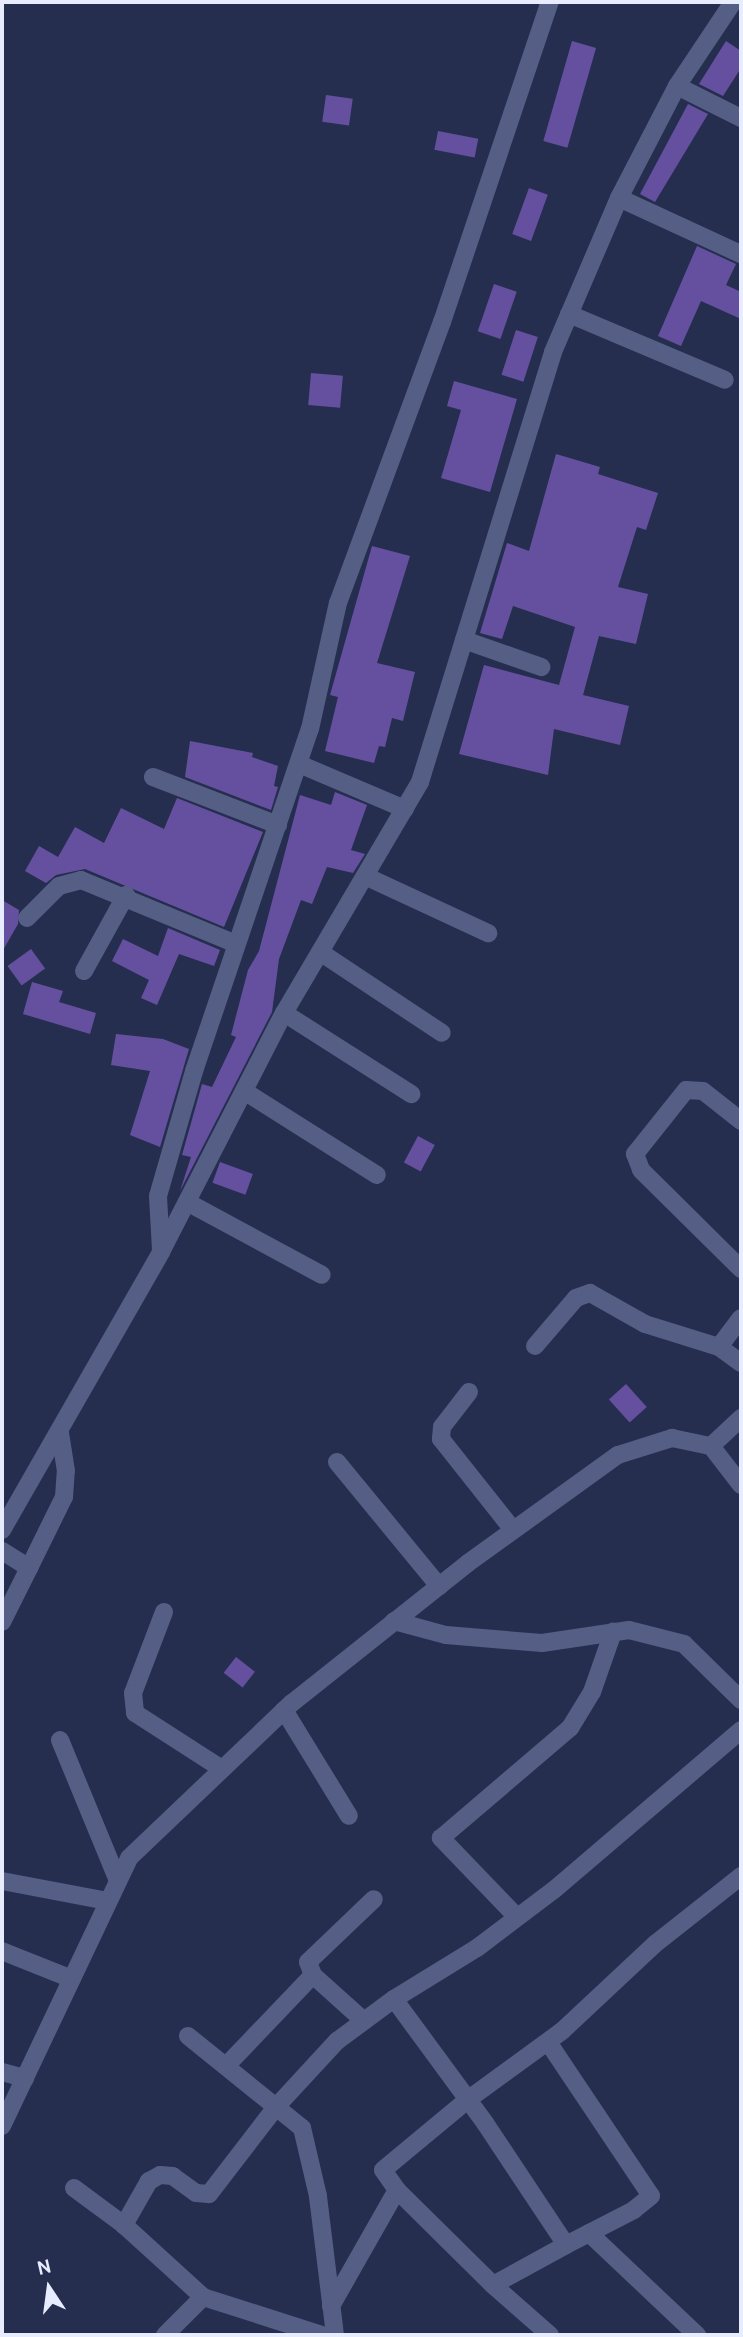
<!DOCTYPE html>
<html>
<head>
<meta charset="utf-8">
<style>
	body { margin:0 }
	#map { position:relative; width:743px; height:2337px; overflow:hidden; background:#262e50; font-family:Cabin,sans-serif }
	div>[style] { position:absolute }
	.building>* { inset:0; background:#65509f; transform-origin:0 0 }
	.minor>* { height:18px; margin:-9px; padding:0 9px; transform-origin:9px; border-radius:9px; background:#555e84 }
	span { translate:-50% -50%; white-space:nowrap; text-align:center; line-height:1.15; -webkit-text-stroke:7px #262e50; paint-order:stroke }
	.frame { position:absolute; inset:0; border:4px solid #e7ecfe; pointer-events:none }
	.north { position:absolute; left:14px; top:2253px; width:70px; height:70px; -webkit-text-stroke:5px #262e50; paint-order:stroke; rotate:347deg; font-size:19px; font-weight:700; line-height:28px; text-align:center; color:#e7ecfe }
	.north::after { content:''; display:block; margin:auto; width:24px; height:32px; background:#e7ecfe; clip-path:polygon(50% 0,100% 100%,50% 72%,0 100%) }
</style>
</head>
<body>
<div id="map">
	<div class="building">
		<i style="left:572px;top:41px;width:25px;height:104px;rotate:16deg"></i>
		<i style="clip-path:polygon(726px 41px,741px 51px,741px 68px,723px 96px,699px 84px)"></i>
		<i style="left:326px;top:95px;width:27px;height:27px;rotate:8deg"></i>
		<i style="clip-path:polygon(688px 104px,708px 114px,655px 202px,640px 194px)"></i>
		<i style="left:438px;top:131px;width:41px;height:19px;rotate:11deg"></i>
		<i style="left:529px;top:188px;width:20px;height:49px;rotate:20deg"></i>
		<i style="clip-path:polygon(697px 246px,736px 264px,726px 285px,741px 292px,741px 319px,701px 301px,681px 346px,658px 336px)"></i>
		<i style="left:494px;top:284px;width:24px;height:50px;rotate:19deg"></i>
		<i style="left:516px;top:330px;width:23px;height:47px;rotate:18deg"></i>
		<i style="left:311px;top:373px;width:32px;height:32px;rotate:5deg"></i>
		<i style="clip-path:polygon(454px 381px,517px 399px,490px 492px,441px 478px,461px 410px,447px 406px)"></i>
		<i style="clip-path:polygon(556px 454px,600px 467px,598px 474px,658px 493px,646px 530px,637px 527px,618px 587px,648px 594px,636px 644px,599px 636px,583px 695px,629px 706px,620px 745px,554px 729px,548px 775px,459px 754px,484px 665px,559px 685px,575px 627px,513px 606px,502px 639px,480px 633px,507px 543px,529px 551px)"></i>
		<i style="clip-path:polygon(372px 546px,410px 556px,377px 663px,415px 672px,403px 721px,392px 718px,385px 747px,379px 746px,374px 763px,325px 751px,338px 697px,330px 695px)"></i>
		<i style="clip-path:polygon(190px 741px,253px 753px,252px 757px,278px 766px,274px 786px,278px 787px,271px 810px,185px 777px)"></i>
		<i style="clip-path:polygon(335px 792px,367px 805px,351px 850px,365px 854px,353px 873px,327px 867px,312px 904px,301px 900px,279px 959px,272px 1012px,180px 1191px,191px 1157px,182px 1155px,202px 1084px,212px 1087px,236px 1037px,231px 1035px,248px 970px,259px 951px,300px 795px,331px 805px)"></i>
		<i style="clip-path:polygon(177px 798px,263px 832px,224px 927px,85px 869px,56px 875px,46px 883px,25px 871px,39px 846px,58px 857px,75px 827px,104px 843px,121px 808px,164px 829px)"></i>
		<i style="clip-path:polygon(2px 900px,19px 910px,18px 924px,2px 952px)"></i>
		<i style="clip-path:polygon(168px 928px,220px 950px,214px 966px,179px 954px,157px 1005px,141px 998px,149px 980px,112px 961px,123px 939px,158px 956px)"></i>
		<i style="left:31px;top:949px;width:24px;height:29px;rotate:54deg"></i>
		<i style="clip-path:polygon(32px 982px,63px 991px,59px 1002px,96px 1013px,90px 1034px,23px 1014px)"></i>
		<i style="clip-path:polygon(116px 1034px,163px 1039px,189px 1049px,160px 1147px,130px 1135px,150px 1071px,111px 1065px)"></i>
		<i style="left:418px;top:1136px;width:19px;height:30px;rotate:28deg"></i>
		<i style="left:220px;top:1162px;width:35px;height:22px;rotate:20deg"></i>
		<i style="left:626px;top:1384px;width:31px;height:23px;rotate:48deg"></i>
		<i style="left:236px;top:1657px;width:24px;height:20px;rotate:38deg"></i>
	</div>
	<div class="minor">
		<i style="left:677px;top:86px;width:72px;rotate:26.6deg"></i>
		<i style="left:619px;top:198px;width:134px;rotate:24.7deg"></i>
		<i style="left:569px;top:314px;width:169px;rotate:22.9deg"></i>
		<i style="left:464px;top:640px;width:82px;rotate:19.3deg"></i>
		<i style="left:299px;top:764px;width:115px;rotate:23deg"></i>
		<i style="left:153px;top:777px;width:134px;rotate:21deg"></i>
		<i style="left:365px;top:876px;width:136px;rotate:24.9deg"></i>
		<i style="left:27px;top:918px;width:45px;rotate:-45deg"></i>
		<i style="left:59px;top:886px;width:23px;rotate:-15deg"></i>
		<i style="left:81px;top:880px;width:168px;rotate:22.4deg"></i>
		<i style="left:320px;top:952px;width:146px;rotate:33.6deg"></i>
		<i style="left:84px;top:971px;width:87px;rotate:-61.1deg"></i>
		<i style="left:284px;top:1013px;width:151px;rotate:32.5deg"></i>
		<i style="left:244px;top:1091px;width:157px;rotate:32.3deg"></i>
		<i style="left:741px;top:1121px;width:48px;rotate:-141.7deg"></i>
		<i style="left:703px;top:1091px;width:17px;rotate:-177deg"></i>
		<i style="left:686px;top:1090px;width:82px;rotate:128.6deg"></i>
		<i style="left:635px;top:1154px;width:17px;rotate:69deg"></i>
		<i style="left:641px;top:1170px;width:141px;rotate:44.7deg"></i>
		<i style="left:187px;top:1202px;width:153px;rotate:28.4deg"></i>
		<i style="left:161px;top:1250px;width:54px;rotate:-93.2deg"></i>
		<i style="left:158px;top:1196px;width:130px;rotate:-73.9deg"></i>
		<i style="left:194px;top:1071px;width:361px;rotate:-71.3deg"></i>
		<i style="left:310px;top:729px;width:129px;rotate:-77.5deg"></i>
		<i style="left:338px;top:603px;width:300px;rotate:-69.7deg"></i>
		<i style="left:442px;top:322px;width:338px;rotate:-71.4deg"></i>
		<i style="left:535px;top:1346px;width:63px;rotate:-49.5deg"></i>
		<i style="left:576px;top:1298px;width:15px;rotate:-20deg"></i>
		<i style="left:590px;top:1293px;width:63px;rotate:29.4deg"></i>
		<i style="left:645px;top:1324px;width:77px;rotate:17.3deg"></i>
		<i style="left:719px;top:1347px;width:27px;rotate:36deg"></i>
		<i style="left:719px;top:1347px;width:36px;rotate:-53deg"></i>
		<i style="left:469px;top:1392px;width:44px;rotate:127.6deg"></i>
		<i style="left:442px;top:1427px;width:12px;rotate:95deg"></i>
		<i style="left:441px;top:1439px;width:116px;rotate:51.6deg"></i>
		<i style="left:711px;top:1446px;width:41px;rotate:-43deg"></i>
		<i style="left:337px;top:1462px;width:161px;rotate:50.6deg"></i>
		<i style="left:2px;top:1530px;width:320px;rotate:-60.2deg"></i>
		<i style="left:161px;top:1252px;width:269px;rotate:-62.8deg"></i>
		<i style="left:284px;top:1013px;width:268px;rotate:-59.5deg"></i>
		<i style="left:420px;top:782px;width:450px;rotate:-72.8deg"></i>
		<i style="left:553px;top:352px;width:168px;rotate:-66.8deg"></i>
		<i style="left:619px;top:198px;width:126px;rotate:-62.6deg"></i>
		<i style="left:677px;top:86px;width:101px;rotate:-56.3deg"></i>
		<i style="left:2px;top:1551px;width:32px;rotate:32deg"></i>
		<i style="left:29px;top:1568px;width:60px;rotate:116.6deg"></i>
		<i style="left:29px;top:1568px;width:79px;rotate:-63.8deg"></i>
		<i style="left:64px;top:1497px;width:26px;rotate:-86deg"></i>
		<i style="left:66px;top:1471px;width:38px;rotate:-99deg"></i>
		<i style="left:164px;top:1612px;width:87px;rotate:110.9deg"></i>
		<i style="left:133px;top:1693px;width:20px;rotate:84deg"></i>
		<i style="left:135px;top:1713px;width:103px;rotate:32.8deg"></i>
		<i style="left:394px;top:1621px;width:54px;rotate:15.1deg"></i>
		<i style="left:446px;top:1635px;width:96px;rotate:4.8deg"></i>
		<i style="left:542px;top:1643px;width:88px;rotate:-8.5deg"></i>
		<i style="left:629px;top:1630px;width:57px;rotate:14.3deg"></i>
		<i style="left:684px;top:1644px;width:80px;rotate:44.5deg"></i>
		<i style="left:284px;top:1710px;width:124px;rotate:58.5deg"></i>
		<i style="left:60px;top:1740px;width:152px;rotate:67.6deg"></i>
		<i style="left:2px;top:1881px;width:108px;rotate:10.7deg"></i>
		<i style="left:517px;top:1917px;width:110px;rotate:-133.9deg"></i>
		<i style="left:441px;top:1838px;width:170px;rotate:-40.5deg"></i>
		<i style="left:570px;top:1728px;width:42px;rotate:-58.6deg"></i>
		<i style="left:592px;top:1692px;width:64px;rotate:-70.7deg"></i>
		<i style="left:2px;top:1951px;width:75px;rotate:21.8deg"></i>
		<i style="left:394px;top:1999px;width:97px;rotate:-31.6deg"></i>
		<i style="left:477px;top:1948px;width:98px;rotate:-37.1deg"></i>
		<i style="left:555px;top:1889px;width:245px;rotate:-40.5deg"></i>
		<i style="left:364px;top:2021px;width:69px;rotate:-138deg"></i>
		<i style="left:313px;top:1975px;width:14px;rotate:-111deg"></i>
		<i style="left:308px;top:1962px;width:91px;rotate:-43.7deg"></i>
		<i style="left:188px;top:2036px;width:113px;rotate:38.9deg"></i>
		<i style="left:276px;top:2107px;width:110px;rotate:127.6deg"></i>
		<i style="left:209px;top:2194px;width:13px;rotate:-176deg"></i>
		<i style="left:196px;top:2193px;width:29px;rotate:-144deg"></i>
		<i style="left:173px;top:2176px;width:13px;rotate:-176deg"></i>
		<i style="left:160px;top:2175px;width:13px;rotate:151deg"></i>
		<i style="left:149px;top:2181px;width:51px;rotate:119.6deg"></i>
		<i style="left:124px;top:2225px;width:107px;rotate:42.3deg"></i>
		<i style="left:548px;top:2042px;width:185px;rotate:56.2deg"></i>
		<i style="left:651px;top:2196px;width:22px;rotate:141deg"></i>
		<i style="left:634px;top:2210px;width:76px;rotate:152.8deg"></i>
		<i style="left:226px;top:2066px;width:126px;rotate:-46.3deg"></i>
		<i style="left:2px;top:2072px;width:24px;rotate:15deg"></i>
		<i style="left:2px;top:2126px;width:297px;rotate:-64.6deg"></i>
		<i style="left:129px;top:1858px;width:225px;rotate:-43.6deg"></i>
		<i style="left:292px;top:1703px;width:225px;rotate:-38.5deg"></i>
		<i style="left:468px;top:1563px;width:185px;rotate:-35.8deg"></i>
		<i style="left:618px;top:1455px;width:57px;rotate:-17.5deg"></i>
		<i style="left:672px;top:1438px;width:40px;rotate:12deg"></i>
		<i style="left:711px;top:1446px;width:49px;rotate:52.4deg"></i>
		<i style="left:74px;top:2188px;width:62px;rotate:36.5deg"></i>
		<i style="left:589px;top:2233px;width:149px;rotate:43.4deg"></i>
		<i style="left:493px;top:2285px;width:76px;rotate:41.3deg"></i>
		<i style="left:331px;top:2306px;width:133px;rotate:-60.4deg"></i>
		<i style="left:397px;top:2190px;width:24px;rotate:-125deg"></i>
		<i style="left:383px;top:2170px;width:108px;rotate:-39.7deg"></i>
		<i style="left:466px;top:2101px;width:119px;rotate:-36.1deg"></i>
		<i style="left:562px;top:2031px;width:127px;rotate:-43.1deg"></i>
		<i style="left:655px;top:1944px;width:110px;rotate:-38.3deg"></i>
		<i style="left:165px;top:2335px;width:54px;rotate:-45deg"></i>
		<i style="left:203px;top:2297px;width:125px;rotate:17.7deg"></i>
		<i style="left:335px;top:2335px;width:140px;rotate:-97deg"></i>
		<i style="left:318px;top:2196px;width:70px;rotate:-103.2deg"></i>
		<i style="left:302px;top:2128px;width:33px;rotate:-141deg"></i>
		<i style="left:276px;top:2107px;width:90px;rotate:-47.3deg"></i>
		<i style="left:337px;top:2041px;width:71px;rotate:-36.4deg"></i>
		<i style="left:394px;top:1999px;width:154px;rotate:53.7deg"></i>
		<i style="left:485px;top:2123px;width:146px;rotate:56.4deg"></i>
		<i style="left:566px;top:2245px;width:83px;rotate:151.3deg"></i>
		<i style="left:493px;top:2285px;width:135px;rotate:-135.3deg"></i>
	</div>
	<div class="frame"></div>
	<div class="north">N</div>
</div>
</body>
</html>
